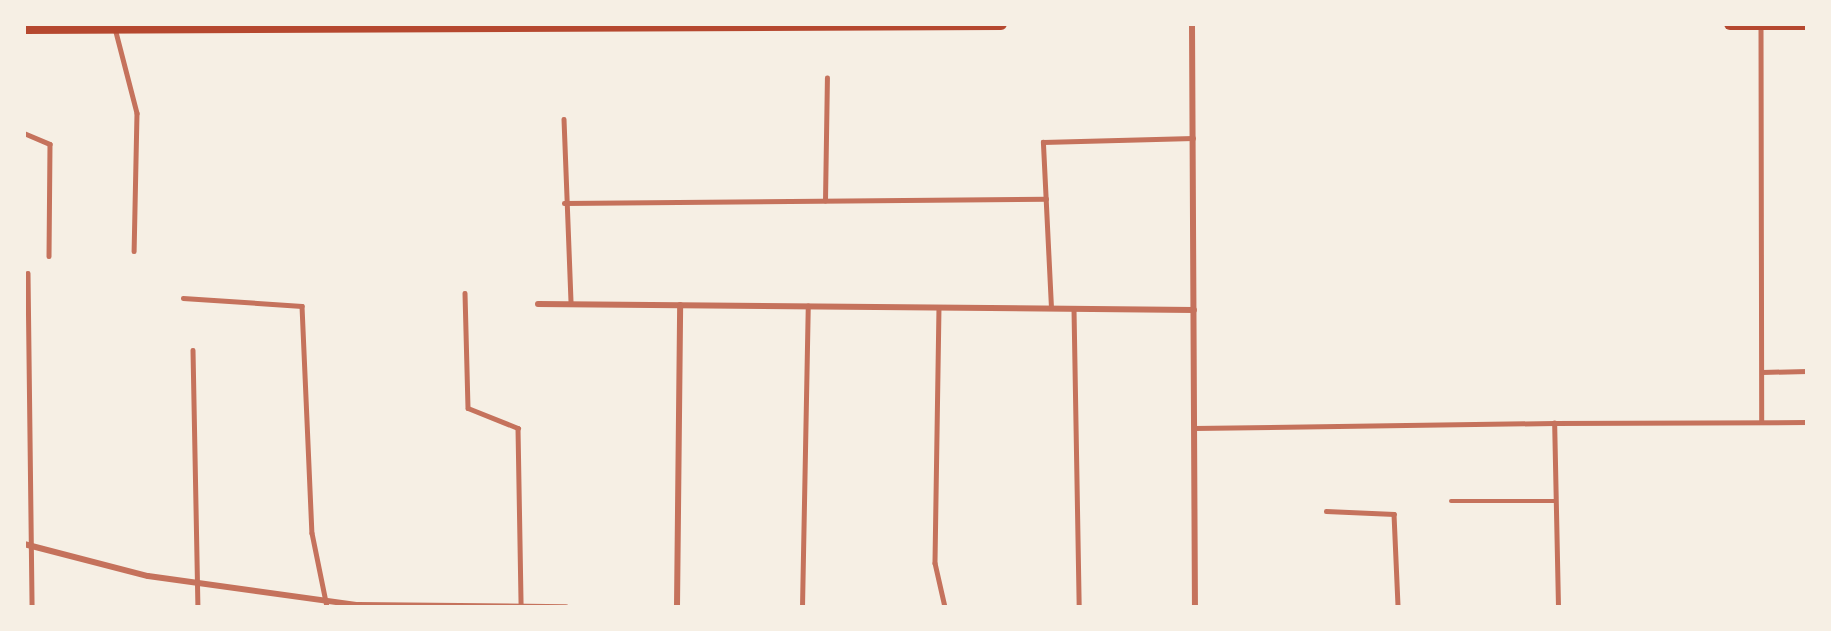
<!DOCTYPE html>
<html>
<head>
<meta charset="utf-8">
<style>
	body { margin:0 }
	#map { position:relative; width:1831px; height:631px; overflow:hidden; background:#f6efe4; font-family:Helvetica,sans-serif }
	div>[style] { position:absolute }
	.service>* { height:4.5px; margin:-2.25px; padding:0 2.25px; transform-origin:2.25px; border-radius:2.25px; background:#c5725c }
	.minor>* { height:6px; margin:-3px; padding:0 3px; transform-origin:3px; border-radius:3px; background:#c5725c }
	.secondary>* { height:12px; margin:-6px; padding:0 6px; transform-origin:6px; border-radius:6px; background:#b5482f }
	span { translate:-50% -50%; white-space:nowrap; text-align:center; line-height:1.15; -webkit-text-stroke:5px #f6efe4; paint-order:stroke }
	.frame { position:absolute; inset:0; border:26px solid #f6efe4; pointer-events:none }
</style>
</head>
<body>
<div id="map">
	<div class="service">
		<i style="left:1761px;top:24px;width:398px;rotate:89.9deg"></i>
		<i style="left:115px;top:28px;width:88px;rotate:75.5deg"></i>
		<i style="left:137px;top:113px;width:138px;rotate:91.2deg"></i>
		<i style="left:564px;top:119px;width:185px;rotate:87.8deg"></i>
		<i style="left:24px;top:133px;width:28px;rotate:23deg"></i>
		<i style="left:50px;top:144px;width:112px;rotate:90.5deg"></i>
		<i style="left:825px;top:201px;width:123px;rotate:-89.1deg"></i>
		<i style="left:564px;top:203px;width:482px;rotate:-0.5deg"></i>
		<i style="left:28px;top:273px;width:334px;rotate:89.3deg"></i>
		<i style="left:465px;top:293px;width:115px;rotate:88.5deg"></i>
		<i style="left:468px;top:408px;width:54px;rotate:21.8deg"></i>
		<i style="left:518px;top:428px;width:179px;rotate:89deg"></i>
		<i style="left:183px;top:298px;width:119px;rotate:3.8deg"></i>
		<i style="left:302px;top:306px;width:227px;rotate:87.5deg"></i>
		<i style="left:312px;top:533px;width:76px;rotate:78.5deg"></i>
		<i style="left:939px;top:307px;width:256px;rotate:90.9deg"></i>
		<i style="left:935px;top:563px;width:45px;rotate:77.2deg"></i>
		<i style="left:1051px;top:308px;width:166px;rotate:-92.8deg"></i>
		<i style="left:1043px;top:142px;width:150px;rotate:-1.5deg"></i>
		<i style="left:1074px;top:309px;width:298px;rotate:89deg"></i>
		<i style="left:193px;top:350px;width:257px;rotate:88.9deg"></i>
		<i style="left:1762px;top:372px;width:45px;rotate:-1.3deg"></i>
		<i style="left:1194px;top:428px;width:360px;rotate:-0.8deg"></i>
		<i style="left:1451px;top:501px;width:105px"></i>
		<i style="left:1326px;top:511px;width:68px;rotate:2.5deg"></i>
		<i style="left:1394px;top:514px;width:93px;rotate:87.5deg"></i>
		<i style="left:802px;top:607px;width:301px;rotate:-88.9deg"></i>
		<i style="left:1558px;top:607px;width:184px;rotate:-91.2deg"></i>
		<i style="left:1554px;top:423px;width:253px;rotate:-0.2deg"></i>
	</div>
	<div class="minor">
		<i style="left:1192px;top:24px;width:583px;rotate:89.71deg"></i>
		<i style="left:538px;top:304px;width:656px;rotate:0.52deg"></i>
		<i style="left:24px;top:544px;width:128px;rotate:14.5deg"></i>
		<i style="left:148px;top:576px;width:212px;rotate:7.9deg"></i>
		<i style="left:358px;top:605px;width:208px;rotate:0.6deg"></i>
		<i style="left:677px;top:607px;width:302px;rotate:-89.4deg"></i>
	</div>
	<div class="secondary">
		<i style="left:1730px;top:24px;width:77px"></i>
		<i style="left:24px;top:28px;width:977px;rotate:-0.23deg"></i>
	</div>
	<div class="frame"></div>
</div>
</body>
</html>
